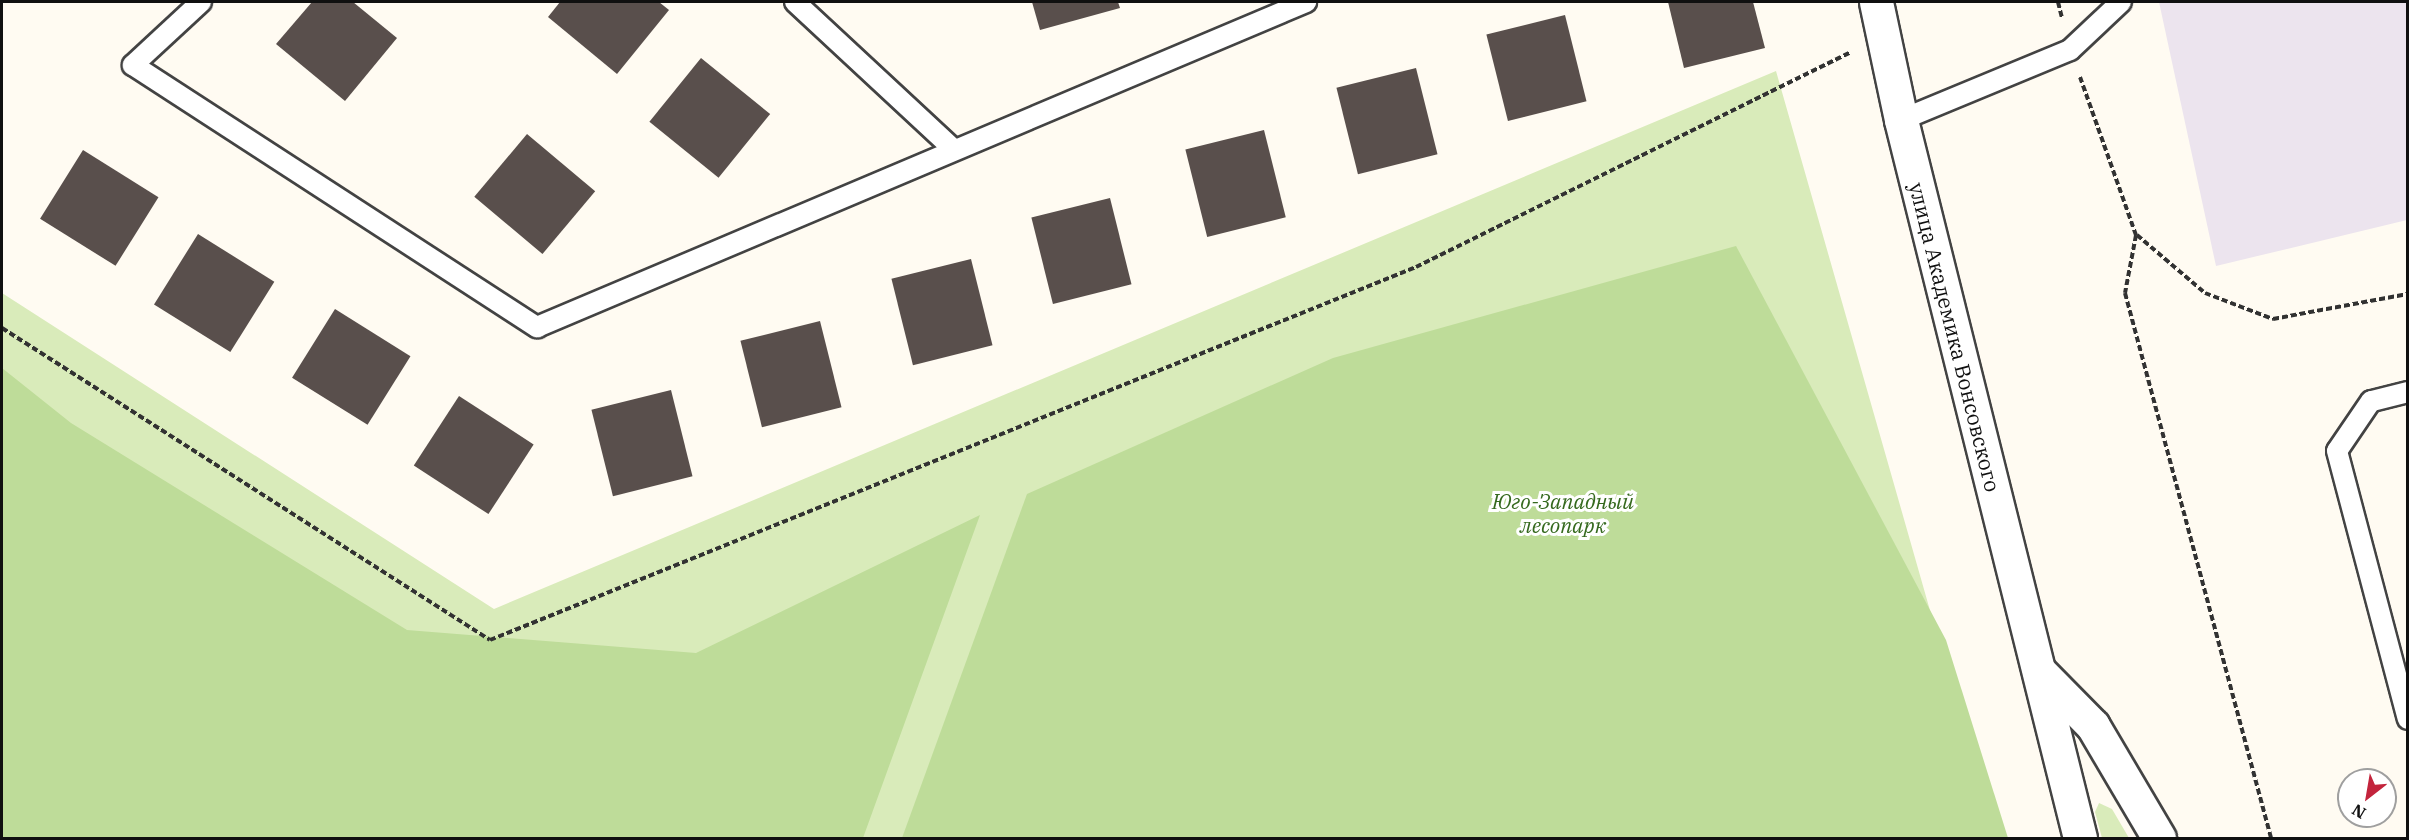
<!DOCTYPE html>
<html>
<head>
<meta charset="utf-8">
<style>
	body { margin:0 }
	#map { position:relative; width:2409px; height:840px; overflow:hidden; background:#fffbf2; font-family:"IBM Plex Serif",serif }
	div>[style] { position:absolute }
	.industrial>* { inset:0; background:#ece4ee }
	.green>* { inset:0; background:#d9ebba }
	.forest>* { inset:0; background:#bedc99 }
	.building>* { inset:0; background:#594f4c; transform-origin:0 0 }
	.path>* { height:4px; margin-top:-2px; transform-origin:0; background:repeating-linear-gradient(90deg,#323232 0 6px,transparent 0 9px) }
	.roads { filter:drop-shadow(2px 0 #434343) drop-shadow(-2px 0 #434343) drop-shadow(0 2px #434343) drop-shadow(0 -2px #434343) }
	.service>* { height:20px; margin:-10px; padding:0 10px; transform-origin:10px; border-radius:10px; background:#fff }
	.minor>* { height:33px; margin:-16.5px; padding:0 16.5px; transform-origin:16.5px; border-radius:16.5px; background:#fff }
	span { translate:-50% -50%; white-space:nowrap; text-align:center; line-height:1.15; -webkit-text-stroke:6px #fff; paint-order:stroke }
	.street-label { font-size:21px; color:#101010 }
	.park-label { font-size:21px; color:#35691e; font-style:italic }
	.frame { position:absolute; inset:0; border:3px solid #101010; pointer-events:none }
	.north { position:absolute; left:2337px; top:768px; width:60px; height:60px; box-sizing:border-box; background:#fff; border:2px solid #9f9f9f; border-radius:50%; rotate:211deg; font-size:16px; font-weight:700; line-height:24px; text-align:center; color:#101010 }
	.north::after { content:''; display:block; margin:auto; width:21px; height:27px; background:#c3243c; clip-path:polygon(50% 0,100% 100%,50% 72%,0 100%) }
</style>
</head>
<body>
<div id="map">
	<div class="industrial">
		<i style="clip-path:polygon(2159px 2px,2407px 2px,2407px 220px,2216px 266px)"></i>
	</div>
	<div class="green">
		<i style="clip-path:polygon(1776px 71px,1995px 838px,2px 838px,2px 293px,494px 609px)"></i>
		<i style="clip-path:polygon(2099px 803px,2112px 809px,2129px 838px,2102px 838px,2095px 812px)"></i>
	</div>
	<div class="forest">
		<i style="clip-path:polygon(1736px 246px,1946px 640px,2008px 838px,902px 838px,1027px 494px,1333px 358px)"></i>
		<i style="clip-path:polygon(2px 368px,71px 423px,407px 630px,696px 653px,980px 515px,863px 838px,2px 838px)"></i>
	</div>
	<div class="building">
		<i style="clip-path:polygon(312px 2px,353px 2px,397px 38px,345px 101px,276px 44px)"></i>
		<i style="clip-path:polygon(560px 2px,659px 2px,669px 10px,617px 74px,548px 17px)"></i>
		<i style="clip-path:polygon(1032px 2px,1118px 2px,1120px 8px,1040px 30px)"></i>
		<i style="clip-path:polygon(1668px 2px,1753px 2px,1765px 48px,1684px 68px)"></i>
		<i style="left:1565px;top:15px;width:89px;height:81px;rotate:76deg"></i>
		<i style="left:701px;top:58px;width:89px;height:82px;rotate:39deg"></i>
		<i style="left:1416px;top:68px;width:89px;height:82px;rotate:76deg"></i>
		<i style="left:1264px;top:130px;width:90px;height:81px;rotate:76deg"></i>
		<i style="left:527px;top:134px;width:89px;height:82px;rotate:40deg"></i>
		<i style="left:83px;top:150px;width:89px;height:81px;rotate:32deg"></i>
		<i style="left:1110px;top:198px;width:89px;height:81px;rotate:76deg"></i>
		<i style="left:198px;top:234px;width:90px;height:83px;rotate:32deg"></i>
		<i style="left:971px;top:259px;width:89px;height:82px;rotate:76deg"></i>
		<i style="left:335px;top:309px;width:89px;height:81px;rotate:32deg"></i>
		<i style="left:820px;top:321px;width:89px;height:82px;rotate:76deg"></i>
		<i style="left:671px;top:390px;width:89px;height:82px;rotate:76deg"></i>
		<i style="left:459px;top:396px;width:89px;height:83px;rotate:33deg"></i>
	</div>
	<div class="path">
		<i style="left:2058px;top:2px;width:16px;rotate:76deg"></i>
		<i style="left:2080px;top:77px;width:168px;rotate:70.5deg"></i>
		<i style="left:2136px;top:235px;width:59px;rotate:100.7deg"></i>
		<i style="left:2125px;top:293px;width:564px;rotate:75deg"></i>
		<i style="left:2137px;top:235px;width:89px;rotate:40.5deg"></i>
		<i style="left:2205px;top:293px;width:73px;rotate:20.9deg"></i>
		<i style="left:2273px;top:319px;width:137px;rotate:-10.5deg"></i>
		<i style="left:2px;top:328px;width:579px;rotate:32.59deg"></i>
		<i style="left:490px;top:640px;width:998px;rotate:-21.94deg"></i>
		<i style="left:1416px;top:267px;width:485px;rotate:-26.3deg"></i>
	</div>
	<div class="roads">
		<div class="service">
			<i style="left:201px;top:2px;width:93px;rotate:137.2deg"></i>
			<i style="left:133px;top:65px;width:482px;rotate:33deg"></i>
			<i style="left:537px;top:327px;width:835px;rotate:-22.91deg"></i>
			<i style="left:795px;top:2px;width:216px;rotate:42.9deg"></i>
			<i style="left:1901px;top:120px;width:183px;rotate:-22.5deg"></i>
			<i style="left:2070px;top:50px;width:70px;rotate:-43.3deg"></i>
			<i style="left:2408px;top:392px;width:38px;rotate:166deg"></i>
			<i style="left:2371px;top:401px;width:60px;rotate:124.2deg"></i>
			<i style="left:2337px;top:451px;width:277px;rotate:75.2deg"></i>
		</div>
		<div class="minor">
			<i style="left:1876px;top:2px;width:121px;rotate:78deg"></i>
			<i style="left:1901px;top:120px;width:740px;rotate:76deg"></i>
			<i style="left:2039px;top:671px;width:77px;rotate:45.5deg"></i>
			<i style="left:2093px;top:726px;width:130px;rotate:59.5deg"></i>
		</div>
	</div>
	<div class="street-label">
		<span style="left:1955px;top:337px;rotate:76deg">улица Академика Вонсовского</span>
	</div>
	<div class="park-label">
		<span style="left:1563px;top:513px">Юго-Западный<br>лесопарк</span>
	</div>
	<div class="frame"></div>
	<div class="north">N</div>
</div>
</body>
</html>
